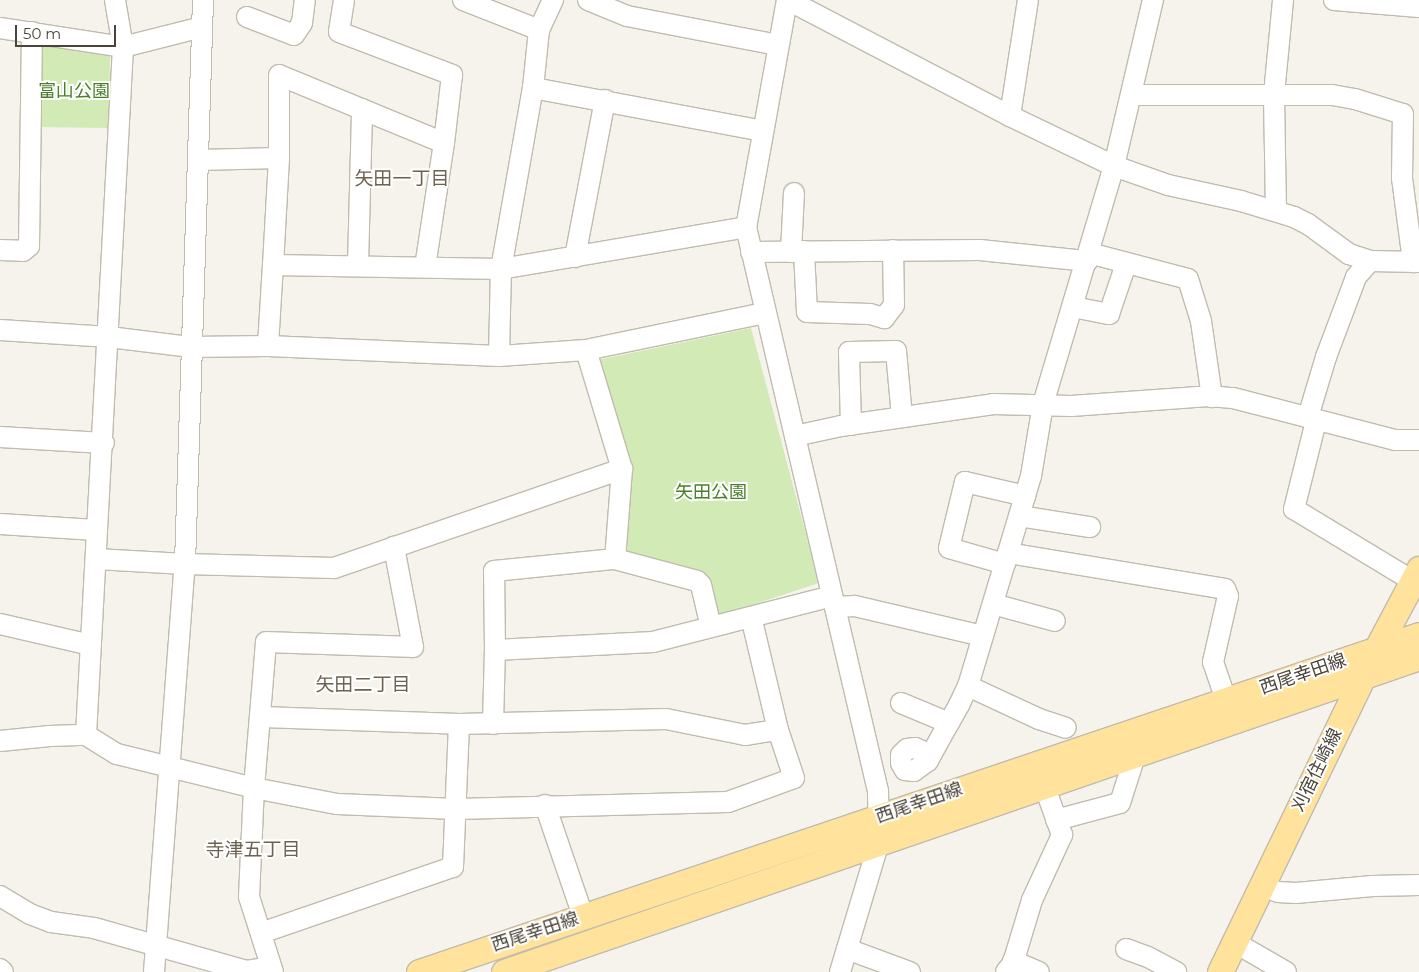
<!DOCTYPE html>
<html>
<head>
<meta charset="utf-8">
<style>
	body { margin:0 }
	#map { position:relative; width:1419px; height:972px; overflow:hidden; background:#f6f3ec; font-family:Montserrat,"Noto Sans JP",sans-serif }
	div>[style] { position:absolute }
	.green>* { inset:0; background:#d2eab5 }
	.roads { filter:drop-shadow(1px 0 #c2bbae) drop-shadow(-1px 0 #c2bbae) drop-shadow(0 1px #c2bbae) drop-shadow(0 -1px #c2bbae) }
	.minor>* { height:20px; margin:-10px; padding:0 10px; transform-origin:10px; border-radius:10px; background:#fff }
	.major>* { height:25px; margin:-12.5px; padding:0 12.5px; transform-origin:12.5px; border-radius:12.5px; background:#ffe39c }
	span { translate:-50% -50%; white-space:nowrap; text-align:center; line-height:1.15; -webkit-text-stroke:4px #fff; paint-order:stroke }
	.park-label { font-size:18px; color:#4a7f2a }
	.street-label { font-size:18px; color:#4b4439 }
	.neighbourhood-label { font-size:19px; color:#6e6250 }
	.scale { position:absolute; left:15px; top:25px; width:101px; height:22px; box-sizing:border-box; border:2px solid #4b4439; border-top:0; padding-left:6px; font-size:15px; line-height:18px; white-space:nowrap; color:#4b4439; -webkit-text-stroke:4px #fff; paint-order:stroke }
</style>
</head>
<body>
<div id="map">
	<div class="green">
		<i style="clip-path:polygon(41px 44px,110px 56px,109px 128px,38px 127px)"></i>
		<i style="clip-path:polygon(751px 328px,819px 583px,715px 617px,705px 574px,627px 554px,631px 468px,598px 360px)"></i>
	</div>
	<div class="roads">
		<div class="minor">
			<i style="left:344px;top:0;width:32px;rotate:99deg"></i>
			<i style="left:339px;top:32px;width:121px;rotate:20.8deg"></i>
			<i style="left:452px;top:75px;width:68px;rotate:96.7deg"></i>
			<i style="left:444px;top:143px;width:178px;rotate:-157.6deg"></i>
			<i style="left:279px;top:75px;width:83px;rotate:90deg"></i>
			<i style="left:279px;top:158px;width:107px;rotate:93.2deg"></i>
			<i style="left:273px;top:265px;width:228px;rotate:1deg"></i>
			<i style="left:501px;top:269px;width:249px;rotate:-9.7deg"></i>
			<i style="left:463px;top:0;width:82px;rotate:21.5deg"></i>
			<i style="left:588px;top:0;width:42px;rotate:22.3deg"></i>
			<i style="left:627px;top:16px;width:153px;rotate:10.9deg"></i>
			<i style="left:787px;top:0;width:231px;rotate:100.2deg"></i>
			<i style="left:746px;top:227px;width:579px;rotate:76.83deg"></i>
			<i style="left:878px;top:791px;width:51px;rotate:88.9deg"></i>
			<i style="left:879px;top:842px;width:136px;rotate:106.7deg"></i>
			<i style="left:788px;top:0;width:250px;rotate:27.6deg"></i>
			<i style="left:1010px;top:116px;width:115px;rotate:25.7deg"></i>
			<i style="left:1114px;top:166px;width:57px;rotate:19.4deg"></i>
			<i style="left:1168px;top:185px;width:75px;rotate:12.4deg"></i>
			<i style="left:1241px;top:201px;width:55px;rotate:16.8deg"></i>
			<i style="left:1294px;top:217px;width:16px;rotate:27deg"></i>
			<i style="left:1308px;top:224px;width:51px;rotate:36.2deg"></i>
			<i style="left:1349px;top:254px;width:22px;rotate:18deg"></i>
			<i style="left:1370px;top:261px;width:49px;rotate:1.2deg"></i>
			<i style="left:1334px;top:0;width:85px;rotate:4.7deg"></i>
			<i style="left:247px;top:17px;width:50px;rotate:21deg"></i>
			<i style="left:294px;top:35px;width:14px;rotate:-56deg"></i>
			<i style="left:302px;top:23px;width:23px;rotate:-83deg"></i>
			<i style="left:0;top:28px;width:124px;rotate:8.8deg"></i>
			<i style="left:123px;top:47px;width:81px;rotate:-14.2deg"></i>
			<i style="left:533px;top:88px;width:233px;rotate:10.6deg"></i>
			<i style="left:1131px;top:95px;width:201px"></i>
			<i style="left:1332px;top:95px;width:23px;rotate:10deg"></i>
			<i style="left:1355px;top:99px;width:50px;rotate:17.4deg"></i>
			<i style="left:1403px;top:114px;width:64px;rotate:90.9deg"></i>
			<i style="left:1402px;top:178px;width:85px;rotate:82.5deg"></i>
			<i style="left:1010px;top:116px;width:117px;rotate:-81.2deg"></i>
			<i style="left:199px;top:160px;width:80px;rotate:-1.4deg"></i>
			<i style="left:1276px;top:211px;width:117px;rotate:-91deg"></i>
			<i style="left:1274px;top:94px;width:94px;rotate:-84.5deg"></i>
			<i style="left:0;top:250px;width:23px;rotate:2deg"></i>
			<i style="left:23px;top:251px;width:8px;rotate:-40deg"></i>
			<i style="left:29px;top:246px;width:214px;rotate:-89.2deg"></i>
			<i style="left:804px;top:251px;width:61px;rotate:87.2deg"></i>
			<i style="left:807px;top:312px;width:63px;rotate:1.8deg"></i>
			<i style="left:870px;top:314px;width:15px;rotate:16deg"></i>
			<i style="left:884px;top:318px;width:16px;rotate:-52deg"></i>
			<i style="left:894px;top:305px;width:55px;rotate:-91deg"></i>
			<i style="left:751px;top:252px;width:229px;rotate:-0.5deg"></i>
			<i style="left:980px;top:250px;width:108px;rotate:5.9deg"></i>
			<i style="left:791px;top:252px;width:59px;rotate:-87.1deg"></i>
			<i style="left:1089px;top:253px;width:102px;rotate:14.7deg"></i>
			<i style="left:1188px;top:279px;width:44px;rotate:72.8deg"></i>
			<i style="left:1201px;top:321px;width:77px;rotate:81.8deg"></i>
			<i style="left:575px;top:257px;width:160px;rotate:-79.2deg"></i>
			<i style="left:358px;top:265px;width:156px;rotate:-88.5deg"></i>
			<i style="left:425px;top:267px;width:125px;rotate:-81.3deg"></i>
			<i style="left:1073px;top:307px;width:37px;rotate:11deg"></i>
			<i style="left:1109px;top:314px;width:53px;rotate:-71.2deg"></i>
			<i style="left:0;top:330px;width:109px;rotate:3.7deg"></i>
			<i style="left:109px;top:337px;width:83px;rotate:7deg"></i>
			<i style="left:191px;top:347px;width:77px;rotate:-0.7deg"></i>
			<i style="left:268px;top:346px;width:231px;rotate:2.5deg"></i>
			<i style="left:499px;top:356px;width:87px;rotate:-3.9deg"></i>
			<i style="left:586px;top:350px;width:183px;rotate:-11.7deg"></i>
			<i style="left:268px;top:346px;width:81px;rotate:-86.5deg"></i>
			<i style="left:586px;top:350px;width:124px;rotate:73.2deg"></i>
			<i style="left:622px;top:469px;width:90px;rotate:94.4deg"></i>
			<i style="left:615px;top:559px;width:85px;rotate:15deg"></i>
			<i style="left:697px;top:581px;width:6px;rotate:45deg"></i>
			<i style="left:701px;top:585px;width:43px;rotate:76.6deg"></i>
			<i style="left:499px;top:356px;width:87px;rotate:-88.7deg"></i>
			<i style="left:501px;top:269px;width:184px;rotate:-80deg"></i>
			<i style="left:533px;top:88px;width:58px;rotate:-84.1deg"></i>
			<i style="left:539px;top:30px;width:33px;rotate:-65deg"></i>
			<i style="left:1308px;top:417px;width:63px;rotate:-73.3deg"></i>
			<i style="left:1326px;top:357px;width:85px;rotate:-69.4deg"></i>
			<i style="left:1356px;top:277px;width:21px;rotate:-49deg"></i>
			<i style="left:1316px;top:421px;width:91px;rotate:104deg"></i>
			<i style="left:1294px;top:509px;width:139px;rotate:31.2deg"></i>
			<i style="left:851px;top:425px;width:73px;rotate:-91.6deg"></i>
			<i style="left:849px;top:352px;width:47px;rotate:-1.2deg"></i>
			<i style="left:896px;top:351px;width:66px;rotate:84.8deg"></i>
			<i style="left:795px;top:436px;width:47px;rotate:-12.3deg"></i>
			<i style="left:841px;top:426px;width:154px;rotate:-8.2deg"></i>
			<i style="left:993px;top:404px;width:78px;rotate:1.5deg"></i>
			<i style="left:1071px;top:406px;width:138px;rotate:-4.1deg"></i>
			<i style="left:1209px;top:396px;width:24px;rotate:5deg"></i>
			<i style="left:1233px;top:398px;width:167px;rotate:14.5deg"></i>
			<i style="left:1395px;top:440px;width:24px"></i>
			<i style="left:0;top:437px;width:104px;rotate:3.3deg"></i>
			<i style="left:1019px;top:516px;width:72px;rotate:8.8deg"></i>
			<i style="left:0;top:524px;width:96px;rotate:3.6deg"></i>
			<i style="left:1008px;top:553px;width:220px;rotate:9.4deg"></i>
			<i style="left:1225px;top:589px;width:8px;rotate:67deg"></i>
			<i style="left:1228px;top:596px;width:68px;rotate:102.8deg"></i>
			<i style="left:1213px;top:662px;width:39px;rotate:71deg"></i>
			<i style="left:96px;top:559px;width:89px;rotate:3.2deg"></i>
			<i style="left:185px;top:564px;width:149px;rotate:1.5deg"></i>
			<i style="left:334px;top:568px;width:305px;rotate:-19deg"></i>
			<i style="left:1005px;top:564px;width:58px;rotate:-164.1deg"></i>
			<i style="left:949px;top:548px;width:68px;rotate:-76.4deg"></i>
			<i style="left:965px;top:482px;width:62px;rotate:13.1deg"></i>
			<i style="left:993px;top:604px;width:64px;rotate:15.3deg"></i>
			<i style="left:835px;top:607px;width:20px;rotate:-3deg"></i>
			<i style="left:855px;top:606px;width:131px;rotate:13.2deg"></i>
			<i style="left:0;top:624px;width:93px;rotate:13deg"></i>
			<i style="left:495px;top:650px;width:79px;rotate:-90.7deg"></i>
			<i style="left:494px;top:571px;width:122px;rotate:-5.7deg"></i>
			<i style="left:968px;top:686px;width:78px;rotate:24.9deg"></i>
			<i style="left:1039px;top:719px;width:28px;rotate:18deg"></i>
			<i style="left:901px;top:703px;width:52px;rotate:22.6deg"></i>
			<i style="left:262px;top:717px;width:197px;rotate:2deg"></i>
			<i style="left:459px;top:724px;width:207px;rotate:-1.4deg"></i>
			<i style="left:666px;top:719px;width:81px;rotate:11.4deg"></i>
			<i style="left:745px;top:735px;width:33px;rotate:-9deg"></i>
			<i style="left:493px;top:724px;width:74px;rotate:-88.5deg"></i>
			<i style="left:495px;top:650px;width:158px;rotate:-2.9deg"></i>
			<i style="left:653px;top:642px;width:185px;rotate:-14.4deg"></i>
			<i style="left:86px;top:735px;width:689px;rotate:-86.92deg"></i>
			<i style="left:123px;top:47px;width:48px;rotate:-99.7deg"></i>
			<i style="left:0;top:741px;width:50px;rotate:-5.7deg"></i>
			<i style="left:50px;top:736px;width:36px;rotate:-2deg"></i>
			<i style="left:86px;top:735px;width:36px;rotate:32deg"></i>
			<i style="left:117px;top:754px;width:141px;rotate:13.9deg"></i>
			<i style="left:254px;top:788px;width:85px;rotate:10.9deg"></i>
			<i style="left:337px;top:804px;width:119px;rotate:2.4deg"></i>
			<i style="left:456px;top:809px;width:272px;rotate:-1.5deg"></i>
			<i style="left:728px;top:802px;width:70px;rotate:-20deg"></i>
			<i style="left:794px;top:778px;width:51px;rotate:-108.4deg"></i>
			<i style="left:778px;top:730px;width:116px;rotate:-103.4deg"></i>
			<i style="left:931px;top:755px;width:17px;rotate:-156deg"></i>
			<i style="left:915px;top:748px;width:8px;rotate:173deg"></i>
			<i style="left:907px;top:749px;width:8px;rotate:135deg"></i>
			<i style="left:901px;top:755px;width:8px;rotate:90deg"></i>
			<i style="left:901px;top:763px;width:8px;rotate:60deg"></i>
			<i style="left:905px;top:770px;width:9px;rotate:6deg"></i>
			<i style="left:914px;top:771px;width:17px;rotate:-36deg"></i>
			<i style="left:928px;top:761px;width:7px;rotate:-63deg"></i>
			<i style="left:931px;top:755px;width:37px;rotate:-61deg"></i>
			<i style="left:949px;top:723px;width:21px;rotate:-61deg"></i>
			<i style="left:959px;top:705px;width:21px;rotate:-65deg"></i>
			<i style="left:968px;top:686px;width:219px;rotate:-73.3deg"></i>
			<i style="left:1031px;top:476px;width:73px;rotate:-80.5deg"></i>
			<i style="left:1043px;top:404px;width:248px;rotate:-73.4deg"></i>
			<i style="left:1114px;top:166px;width:171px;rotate:-76.8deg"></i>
			<i style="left:545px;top:805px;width:117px;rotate:71.1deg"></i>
			<i style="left:1056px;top:820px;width:66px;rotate:-14.9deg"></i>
			<i style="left:1120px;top:803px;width:49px;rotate:-72.3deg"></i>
			<i style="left:1261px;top:886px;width:18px;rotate:19deg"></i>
			<i style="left:1278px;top:892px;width:18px;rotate:3deg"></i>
			<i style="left:1296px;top:893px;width:77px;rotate:-5.2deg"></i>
			<i style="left:1373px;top:886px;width:46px;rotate:-1.2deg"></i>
			<i style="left:0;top:896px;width:35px;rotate:31deg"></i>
			<i style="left:30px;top:914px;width:22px;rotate:21deg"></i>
			<i style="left:51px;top:922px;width:43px;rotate:7.9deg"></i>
			<i style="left:94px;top:928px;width:159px;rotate:15.7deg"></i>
			<i style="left:247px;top:971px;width:24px;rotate:-9deg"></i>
			<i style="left:261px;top:933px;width:203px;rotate:-19deg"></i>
			<i style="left:453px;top:867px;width:143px;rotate:-87.6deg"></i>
			<i style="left:1234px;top:942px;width:60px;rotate:30deg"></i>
			<i style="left:847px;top:949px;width:67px;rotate:20.1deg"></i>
			<i style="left:1126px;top:949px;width:23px;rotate:20deg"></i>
			<i style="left:1148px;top:957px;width:32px;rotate:28deg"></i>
			<i style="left:1013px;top:961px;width:28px;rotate:23deg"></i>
			<i style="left:0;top:969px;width:4px;rotate:45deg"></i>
			<i style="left:154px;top:972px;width:409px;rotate:-85.7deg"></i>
			<i style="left:185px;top:564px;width:564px;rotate:-88.17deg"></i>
			<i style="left:273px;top:972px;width:79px;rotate:-107.7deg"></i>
			<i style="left:249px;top:897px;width:109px;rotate:-87.4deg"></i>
			<i style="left:254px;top:788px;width:146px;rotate:-85.3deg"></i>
			<i style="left:266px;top:642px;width:147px;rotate:1.9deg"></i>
			<i style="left:413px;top:647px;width:102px;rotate:-100.8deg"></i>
			<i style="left:1006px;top:972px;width:11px;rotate:-52deg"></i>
			<i style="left:1013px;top:963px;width:66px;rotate:-73.2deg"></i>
			<i style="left:1032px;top:900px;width:72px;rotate:-65.2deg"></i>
			<i style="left:1062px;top:835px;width:53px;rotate:-109.8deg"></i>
		</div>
		<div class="major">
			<i style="left:419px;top:972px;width:1055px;rotate:-18.62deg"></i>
			<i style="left:504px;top:972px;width:968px;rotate:-19deg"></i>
			<i style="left:1220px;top:972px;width:358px;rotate:-64.2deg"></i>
			<i style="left:1376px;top:650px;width:92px;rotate:-62deg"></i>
		</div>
	</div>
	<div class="park-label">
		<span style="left:74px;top:91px">富山公園</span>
		<span style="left:711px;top:492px">矢田公園</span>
	</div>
	<div class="street-label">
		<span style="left:1303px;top:674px;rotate:-19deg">西尾幸田線</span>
		<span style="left:1317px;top:770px;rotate:-64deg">刈宿住崎線</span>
		<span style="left:919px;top:803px;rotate:-19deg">西尾幸田線</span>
		<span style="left:535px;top:932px;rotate:-18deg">西尾幸田線</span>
	</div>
	<div class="neighbourhood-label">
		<span style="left:402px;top:179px">矢田一丁目</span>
		<span style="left:363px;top:685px">矢田二丁目</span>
		<span style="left:253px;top:850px">寺津五丁目</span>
	</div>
	<div class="scale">50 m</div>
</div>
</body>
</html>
